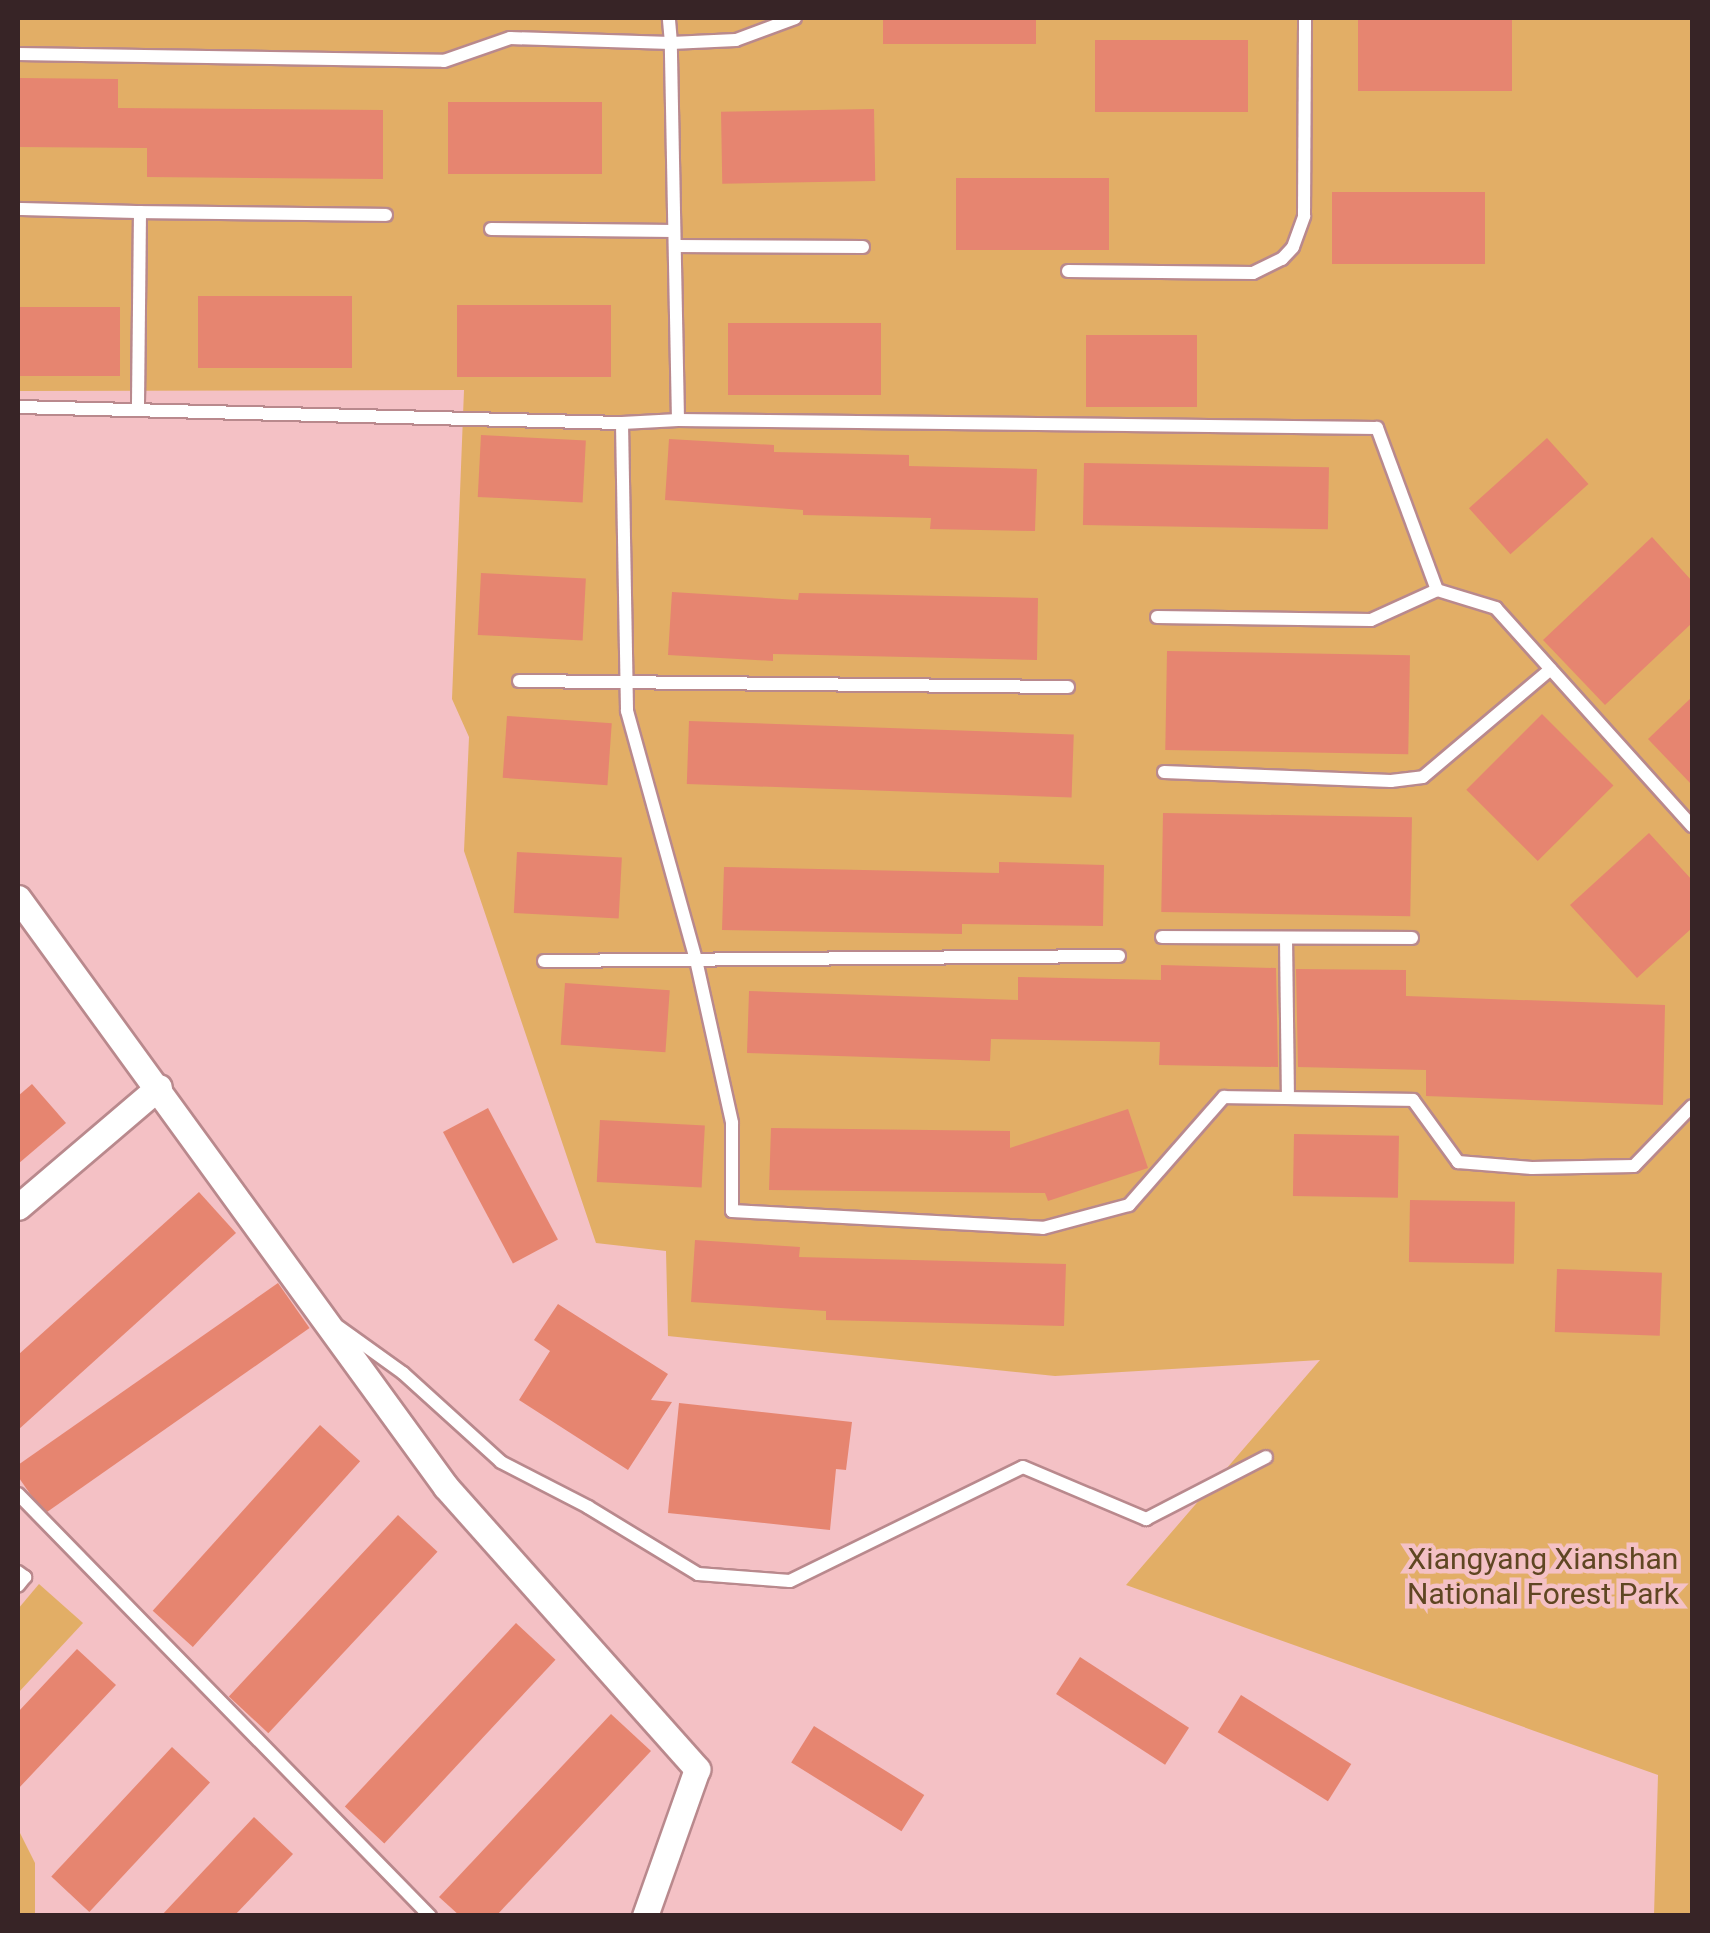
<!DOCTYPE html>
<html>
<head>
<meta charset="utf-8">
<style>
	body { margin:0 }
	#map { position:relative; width:1710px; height:1933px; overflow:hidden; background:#f4c1c5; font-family:Roboto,sans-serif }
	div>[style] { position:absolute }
	.green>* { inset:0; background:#e2ae66 }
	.building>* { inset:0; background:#e68570; transform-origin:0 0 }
	.roads { filter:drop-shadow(2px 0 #b9898d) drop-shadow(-2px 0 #b9898d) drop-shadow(0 2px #b9898d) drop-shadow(0 -2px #b9898d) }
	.lane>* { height:12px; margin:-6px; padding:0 6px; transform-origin:6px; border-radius:6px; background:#fff }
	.street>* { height:25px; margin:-12.5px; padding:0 12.5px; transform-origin:12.5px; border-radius:12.5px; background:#fff }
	span { translate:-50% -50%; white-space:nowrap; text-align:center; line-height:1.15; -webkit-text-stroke:9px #f4c1c5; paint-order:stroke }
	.park-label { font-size:30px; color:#5f4622 }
	.frame { position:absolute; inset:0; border:20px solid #372426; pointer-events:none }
</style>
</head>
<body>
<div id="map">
	<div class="green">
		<i style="clip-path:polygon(18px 18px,1692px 18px,1692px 1915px,1654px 1915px,1658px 1775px,1126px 1585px,1320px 1360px,1055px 1376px,668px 1336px,666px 1251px,596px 1243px,464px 851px,469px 737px,452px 699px,464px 390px,18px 391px)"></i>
		<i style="clip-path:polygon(39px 1584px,83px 1623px,18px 1693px,18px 1609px)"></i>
		<i style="clip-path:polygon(18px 1829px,35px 1863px,35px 1915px,18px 1915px)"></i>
	</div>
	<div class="building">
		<i style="left:883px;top:18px;width:153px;height:26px"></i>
		<i style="left:1512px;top:19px;width:72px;height:154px;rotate:90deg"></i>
		<i style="left:1248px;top:40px;width:72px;height:153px;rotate:90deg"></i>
		<i style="clip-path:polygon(18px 78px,118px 79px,118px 108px,383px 110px,383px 179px,147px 177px,147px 148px,18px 147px)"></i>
		<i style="left:448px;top:102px;width:154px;height:72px"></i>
		<i style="left:874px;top:109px;width:72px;height:153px;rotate:89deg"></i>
		<i style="left:956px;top:178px;width:153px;height:72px"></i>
		<i style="left:1485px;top:192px;width:72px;height:153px;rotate:90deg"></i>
		<i style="left:352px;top:296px;width:72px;height:154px;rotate:90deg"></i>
		<i style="left:457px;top:305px;width:154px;height:72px"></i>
		<i style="left:18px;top:307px;width:102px;height:69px"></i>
		<i style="left:881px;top:323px;width:72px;height:153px;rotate:90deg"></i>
		<i style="left:1197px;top:335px;width:72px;height:111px;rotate:90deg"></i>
		<i style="left:481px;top:435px;width:105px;height:62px;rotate:3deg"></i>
		<i style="left:1547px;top:438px;width:62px;height:105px;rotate:48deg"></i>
		<i style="clip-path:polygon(669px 439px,774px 445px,774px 452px,909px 455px,909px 466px,1037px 469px,1035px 531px,930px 529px,931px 518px,803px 515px,803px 510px,665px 500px)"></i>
		<i style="left:1084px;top:463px;width:245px;height:62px;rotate:1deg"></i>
		<i style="clip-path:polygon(1652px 537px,1692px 581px,1692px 623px,1605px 705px,1543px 640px)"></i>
		<i style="left:481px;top:573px;width:105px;height:62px;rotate:3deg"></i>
		<i style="clip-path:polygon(672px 592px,798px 600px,799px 593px,1038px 598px,1037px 660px,773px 654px,773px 661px,668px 655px)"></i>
		<i style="left:1167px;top:651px;width:243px;height:99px;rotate:1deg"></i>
		<i style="clip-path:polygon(1692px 697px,1692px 785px,1648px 739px)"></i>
		<i style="left:1542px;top:714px;width:101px;height:107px;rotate:45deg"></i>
		<i style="left:507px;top:716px;width:105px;height:62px;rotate:4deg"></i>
		<i style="left:689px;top:721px;width:385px;height:63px;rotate:2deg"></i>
		<i style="left:1163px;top:813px;width:249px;height:99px;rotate:1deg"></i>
		<i style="clip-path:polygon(1649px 833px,1692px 880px,1692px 928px,1637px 978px,1570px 905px)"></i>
		<i style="left:517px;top:852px;width:105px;height:61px;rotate:3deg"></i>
		<i style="clip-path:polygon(999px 862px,1104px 865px,1103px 926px,962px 924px,962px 934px,722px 930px,724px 867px,999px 873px)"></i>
		<i style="clip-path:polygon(1161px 965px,1276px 968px,1278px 1067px,1159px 1065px,1160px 1042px,991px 1039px,990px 1061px,747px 1053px,749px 991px,1018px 1000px,1018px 977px,1161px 980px)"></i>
		<i style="clip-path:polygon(1296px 969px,1406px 970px,1406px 996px,1665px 1005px,1663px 1105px,1426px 1096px,1426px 1070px,1298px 1067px)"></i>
		<i style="left:565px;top:983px;width:105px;height:62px;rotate:4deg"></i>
		<i style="clip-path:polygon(32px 1084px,66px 1123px,18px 1164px,18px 1096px)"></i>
		<i style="left:488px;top:1108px;width:149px;height:51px;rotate:62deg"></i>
		<i style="clip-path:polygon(1128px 1109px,1148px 1168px,1048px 1201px,1045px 1193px,769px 1190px,771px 1128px,1010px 1131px,1010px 1148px)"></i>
		<i style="left:600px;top:1120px;width:105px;height:62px;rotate:3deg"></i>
		<i style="left:1294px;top:1134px;width:105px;height:62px;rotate:1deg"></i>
		<i style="clip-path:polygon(199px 1192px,236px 1233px,18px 1430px,18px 1355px)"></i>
		<i style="left:1410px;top:1200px;width:105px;height:62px;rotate:1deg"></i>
		<i style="clip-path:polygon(695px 1240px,800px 1247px,799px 1257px,1066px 1264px,1064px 1326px,826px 1320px,826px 1311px,691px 1302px)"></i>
		<i style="left:1557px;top:1269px;width:105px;height:63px;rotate:2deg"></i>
		<i style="left:278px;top:1283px;width:55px;height:324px;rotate:55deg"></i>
		<i style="clip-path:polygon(558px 1304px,668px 1374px,651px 1400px,672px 1402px,628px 1470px,519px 1400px,550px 1351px,534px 1340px)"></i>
		<i style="clip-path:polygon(679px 1403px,852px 1422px,846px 1470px,836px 1469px,830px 1530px,668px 1513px)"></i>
		<i style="left:320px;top:1425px;width:54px;height:250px;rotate:42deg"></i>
		<i style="left:398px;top:1515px;width:54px;height:248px;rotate:43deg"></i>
		<i style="left:516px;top:1623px;width:54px;height:251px;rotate:43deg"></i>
		<i style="clip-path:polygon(77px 1649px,116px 1685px,18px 1789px,18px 1712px)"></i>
		<i style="left:1080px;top:1657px;width:130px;height:44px;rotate:33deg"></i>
		<i style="left:1241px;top:1695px;width:130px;height:44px;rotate:32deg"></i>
		<i style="clip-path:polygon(611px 1714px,651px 1751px,496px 1916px,460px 1916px,439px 1897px)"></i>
		<i style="left:814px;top:1726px;width:130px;height:43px;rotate:32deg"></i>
		<i style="left:172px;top:1747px;width:52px;height:177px;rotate:43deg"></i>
		<i style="clip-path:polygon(254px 1817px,293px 1854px,234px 1916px,161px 1916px)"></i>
	</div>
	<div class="roads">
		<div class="lane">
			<i style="left:18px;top:54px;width:426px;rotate:0.9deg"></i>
			<i style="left:444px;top:61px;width:70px;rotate:-19.2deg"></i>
			<i style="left:510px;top:38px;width:161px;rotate:1.8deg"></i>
			<i style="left:671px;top:43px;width:25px;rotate:-95deg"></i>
			<i style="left:18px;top:209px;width:122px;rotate:1.4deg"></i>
			<i style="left:140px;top:212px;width:198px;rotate:90.6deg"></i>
			<i style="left:140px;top:212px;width:246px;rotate:0.7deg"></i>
			<i style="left:491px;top:229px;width:183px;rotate:0.6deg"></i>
			<i style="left:675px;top:246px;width:188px;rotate:0.3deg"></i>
			<i style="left:1068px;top:271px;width:185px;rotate:0.6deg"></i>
			<i style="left:1253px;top:273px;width:32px;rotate:-26deg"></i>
			<i style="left:1282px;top:259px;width:16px;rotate:-47deg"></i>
			<i style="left:1293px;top:247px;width:33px;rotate:-70deg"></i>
			<i style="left:1304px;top:216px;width:198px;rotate:-89.7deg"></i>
			<i style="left:18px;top:407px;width:604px;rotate:1.52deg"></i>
			<i style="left:678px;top:420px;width:377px;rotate:-91.1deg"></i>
			<i style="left:671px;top:43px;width:65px;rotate:-2.6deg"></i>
			<i style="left:736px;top:40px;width:63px;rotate:-20.4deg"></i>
			<i style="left:1157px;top:617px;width:214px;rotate:0.8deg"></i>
			<i style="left:1371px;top:620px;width:72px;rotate:-24.4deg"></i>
			<i style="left:519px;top:681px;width:549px;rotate:0.63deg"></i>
			<i style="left:1164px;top:772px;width:227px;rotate:2.3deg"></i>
			<i style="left:1391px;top:781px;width:32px;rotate:-7deg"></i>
			<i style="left:1423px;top:777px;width:167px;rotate:-40.2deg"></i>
			<i style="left:1692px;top:826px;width:293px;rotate:-132deg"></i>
			<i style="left:1496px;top:608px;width:62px;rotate:-163deg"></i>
			<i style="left:1437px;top:590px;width:173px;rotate:-110.3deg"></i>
			<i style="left:1377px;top:428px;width:699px;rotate:-179.34deg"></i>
			<i style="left:678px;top:420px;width:56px;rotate:176.9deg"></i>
			<i style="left:622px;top:423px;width:288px;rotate:89deg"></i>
			<i style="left:627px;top:711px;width:258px;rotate:74.5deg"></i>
			<i style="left:696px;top:960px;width:167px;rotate:77.5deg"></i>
			<i style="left:732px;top:1123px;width:88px;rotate:90deg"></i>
			<i style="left:732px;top:1211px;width:311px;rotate:3.1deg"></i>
			<i style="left:1043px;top:1228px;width:89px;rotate:-15deg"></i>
			<i style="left:1129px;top:1205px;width:144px;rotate:-48.7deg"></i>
			<i style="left:1224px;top:1097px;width:189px;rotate:0.9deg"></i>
			<i style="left:1413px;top:1100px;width:77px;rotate:54deg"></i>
			<i style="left:1458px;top:1162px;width:74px;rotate:4.6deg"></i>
			<i style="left:1532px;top:1168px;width:102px;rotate:-1.1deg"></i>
			<i style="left:1634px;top:1166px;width:83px;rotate:-46deg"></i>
			<i style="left:1162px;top:937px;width:250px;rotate:0.2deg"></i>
			<i style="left:1286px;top:938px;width:160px;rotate:89.3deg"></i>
			<i style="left:544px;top:961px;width:575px;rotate:-0.5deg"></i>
			<i style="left:339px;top:1327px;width:79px;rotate:35.7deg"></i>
			<i style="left:403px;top:1373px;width:132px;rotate:42.2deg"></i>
			<i style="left:501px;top:1462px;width:98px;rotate:27.3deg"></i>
			<i style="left:588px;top:1507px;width:129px;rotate:31.3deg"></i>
			<i style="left:698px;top:1574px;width:92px;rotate:4.4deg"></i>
			<i style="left:790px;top:1581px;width:259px;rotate:-26.1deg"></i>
			<i style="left:1023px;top:1467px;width:134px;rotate:22.9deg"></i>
			<i style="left:1146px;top:1519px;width:135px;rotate:-27.3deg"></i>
			<i style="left:18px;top:1494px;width:590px;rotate:45.69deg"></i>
			<i style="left:18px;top:1572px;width:9px;rotate:36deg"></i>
			<i style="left:25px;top:1577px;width:11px;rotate:128deg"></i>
		</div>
		<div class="street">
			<i style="left:18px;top:898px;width:728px;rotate:54deg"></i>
			<i style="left:446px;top:1487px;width:378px;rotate:48.3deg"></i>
			<i style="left:697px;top:1769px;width:156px;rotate:109.5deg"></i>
			<i style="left:18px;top:1207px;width:185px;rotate:-40.4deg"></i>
		</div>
	</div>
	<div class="park-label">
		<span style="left:1543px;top:1576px">Xiangyang Xianshan<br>National Forest Park</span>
	</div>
	<div class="frame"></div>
</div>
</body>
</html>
